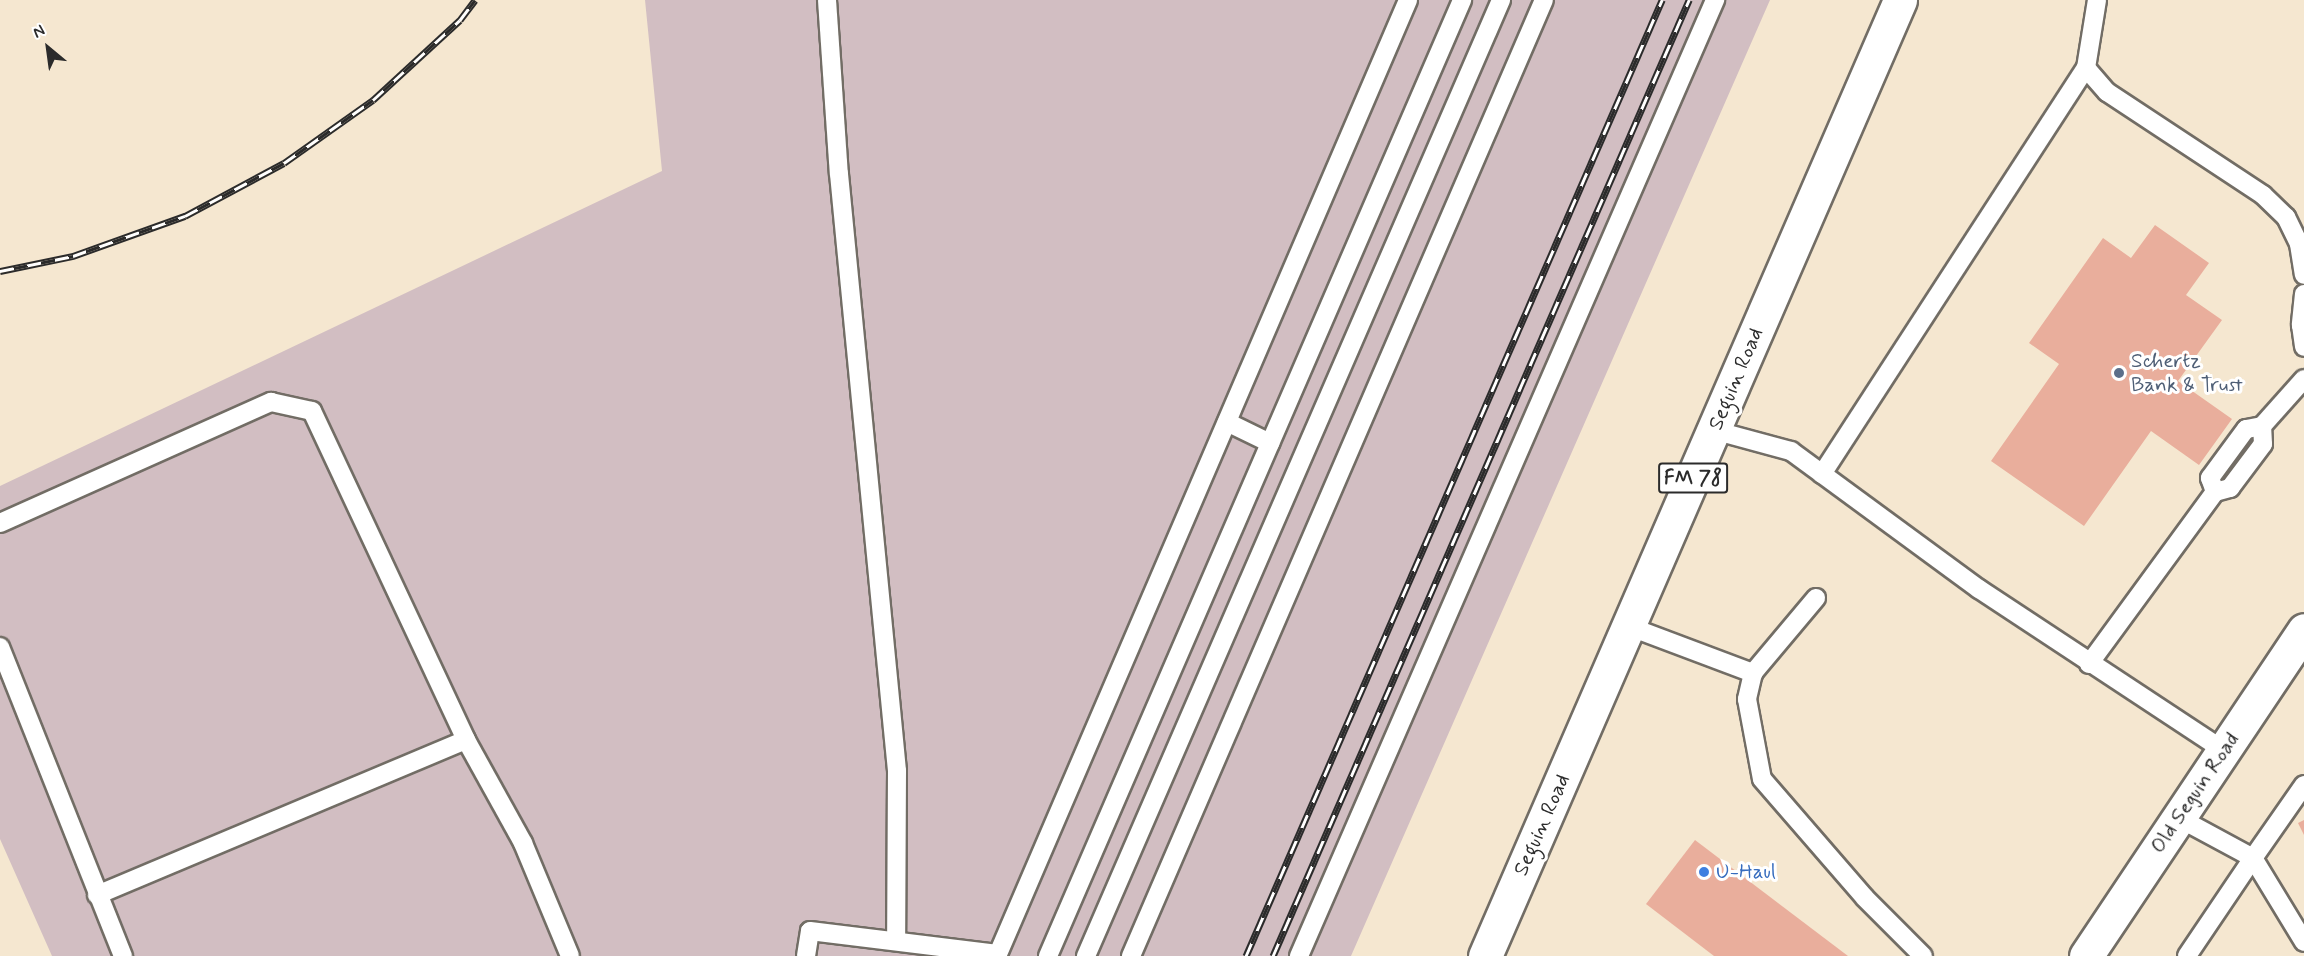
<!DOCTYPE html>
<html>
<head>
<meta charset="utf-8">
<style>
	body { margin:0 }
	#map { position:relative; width:2304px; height:956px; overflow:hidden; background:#f5e7d0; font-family:Mynerve,sans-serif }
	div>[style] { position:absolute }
	.industrial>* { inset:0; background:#d2bec2 }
	.building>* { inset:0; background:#e9ae9c }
	.roads { filter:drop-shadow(2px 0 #726d65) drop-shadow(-2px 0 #726d65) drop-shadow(0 2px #726d65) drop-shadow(0 -2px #726d65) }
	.service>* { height:18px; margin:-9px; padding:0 9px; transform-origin:9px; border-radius:9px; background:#fff }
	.tertiary>* { height:33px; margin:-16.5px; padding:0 16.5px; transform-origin:16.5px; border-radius:16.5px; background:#fff }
	.primary>* { height:33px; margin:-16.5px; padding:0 16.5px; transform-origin:16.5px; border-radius:16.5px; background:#fff }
	.rail>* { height:7px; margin-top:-3.5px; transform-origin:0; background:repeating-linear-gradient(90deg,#fff 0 14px,#2b2b2b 0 28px); box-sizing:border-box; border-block:2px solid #2b2b2b }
	.dots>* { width:16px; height:16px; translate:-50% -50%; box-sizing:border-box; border:3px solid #fff; border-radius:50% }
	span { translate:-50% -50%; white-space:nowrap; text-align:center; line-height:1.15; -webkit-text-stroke:6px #fff; paint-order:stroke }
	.shield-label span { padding:2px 4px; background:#fff; border:2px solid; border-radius:4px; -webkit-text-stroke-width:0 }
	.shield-label { font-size:20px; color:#2b2b2b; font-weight:700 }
	.service-label { font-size:21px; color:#4e5e75 }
	.left { translate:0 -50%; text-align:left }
	.street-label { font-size:21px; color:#2b2b2b }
	.shop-label { font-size:21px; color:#366cbe }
	.north { position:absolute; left:18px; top:18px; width:60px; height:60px; -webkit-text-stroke:4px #fff; paint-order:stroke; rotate:331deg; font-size:16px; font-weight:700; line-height:24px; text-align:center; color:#2b2b2b }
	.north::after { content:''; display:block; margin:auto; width:21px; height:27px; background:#2b2b2b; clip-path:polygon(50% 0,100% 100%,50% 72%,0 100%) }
</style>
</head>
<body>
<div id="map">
	<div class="industrial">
		<i style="clip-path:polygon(645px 0,1770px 0,1351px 956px,52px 956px,0 839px,0 486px,662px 171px)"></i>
	</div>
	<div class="building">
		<i style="clip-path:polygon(2155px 225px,2209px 263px,2186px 295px,2222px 320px,2178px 381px,2232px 419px,2199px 465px,2151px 431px,2084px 526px,1991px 461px,2059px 364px,2029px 343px,2103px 238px,2131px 258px)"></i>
		<i style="clip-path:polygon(2304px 820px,2304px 835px,2298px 823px)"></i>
		<i style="clip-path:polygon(1695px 840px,1848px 956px,1714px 956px,1646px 904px)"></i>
	</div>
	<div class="roads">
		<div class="service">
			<i style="left:827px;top:0;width:174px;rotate:86.1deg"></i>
			<i style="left:839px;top:174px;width:600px;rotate:84.45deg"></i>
			<i style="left:897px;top:771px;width:170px;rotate:90.3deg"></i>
			<i style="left:2097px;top:0;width:69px;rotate:99.2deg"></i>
			<i style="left:2086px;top:68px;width:32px;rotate:49deg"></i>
			<i style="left:2107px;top:92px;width:187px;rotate:33.4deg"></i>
			<i style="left:2263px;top:195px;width:32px;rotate:44deg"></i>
			<i style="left:2286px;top:217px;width:30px;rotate:64deg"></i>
			<i style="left:2299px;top:244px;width:31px;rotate:81deg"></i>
			<i style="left:2304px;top:294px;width:31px;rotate:96deg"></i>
			<i style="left:2301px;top:325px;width:22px;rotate:82deg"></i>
			<i style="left:1227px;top:422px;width:48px;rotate:26deg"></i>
			<i style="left:2262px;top:426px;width:63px;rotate:-48.2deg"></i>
			<i style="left:1713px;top:430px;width:81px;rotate:15.1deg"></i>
			<i style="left:1791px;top:451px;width:233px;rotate:36.3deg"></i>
			<i style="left:1979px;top:589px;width:292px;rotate:33.4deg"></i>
			<i style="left:1822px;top:474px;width:484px;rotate:-57deg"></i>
			<i style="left:0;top:523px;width:297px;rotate:-24.1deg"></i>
			<i style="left:271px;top:402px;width:42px;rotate:12.4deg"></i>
			<i style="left:312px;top:411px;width:363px;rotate:64.9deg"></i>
			<i style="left:466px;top:740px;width:118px;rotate:61deg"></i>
			<i style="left:523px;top:843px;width:122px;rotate:67.4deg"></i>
			<i style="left:1816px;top:598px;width:98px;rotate:130deg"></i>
			<i style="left:1753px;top:673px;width:27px;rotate:103deg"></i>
			<i style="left:1747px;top:699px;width:81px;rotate:79.4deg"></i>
			<i style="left:1762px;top:779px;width:157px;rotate:49.1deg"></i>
			<i style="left:1865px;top:898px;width:82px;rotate:45deg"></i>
			<i style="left:1628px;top:626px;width:134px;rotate:20.6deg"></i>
			<i style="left:0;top:647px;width:333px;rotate:68.3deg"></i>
			<i style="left:2089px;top:664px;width:213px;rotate:-53.8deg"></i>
			<i style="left:2215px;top:492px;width:16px;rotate:-15deg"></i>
			<i style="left:2230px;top:488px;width:55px;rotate:-53.1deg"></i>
			<i style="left:2263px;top:444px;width:18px;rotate:-93deg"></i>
			<i style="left:2262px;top:426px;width:16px;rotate:169deg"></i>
			<i style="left:2246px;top:429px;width:61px;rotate:126.3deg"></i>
			<i style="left:2210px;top:478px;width:15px;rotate:70deg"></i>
			<i style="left:2304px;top:785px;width:89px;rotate:124.9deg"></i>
			<i style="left:2253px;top:858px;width:98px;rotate:58.7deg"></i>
			<i style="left:2179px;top:818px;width:84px;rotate:28.4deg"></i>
			<i style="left:2253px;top:858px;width:118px;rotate:124deg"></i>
			<i style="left:97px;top:895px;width:400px;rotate:-22.8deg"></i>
			<i style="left:806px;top:956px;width:25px;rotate:-81deg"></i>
			<i style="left:810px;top:931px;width:189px;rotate:7deg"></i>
			<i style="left:998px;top:954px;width:1038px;rotate:-66.74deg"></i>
			<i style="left:1048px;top:956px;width:1042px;rotate:-66.58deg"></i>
			<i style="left:1086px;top:956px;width:1042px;rotate:-66.53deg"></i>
			<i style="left:1131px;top:956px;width:1041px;rotate:-66.64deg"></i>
			<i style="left:1299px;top:956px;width:1043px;rotate:-66.48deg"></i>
		</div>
		<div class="tertiary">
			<i style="left:2086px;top:956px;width:392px;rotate:-56.2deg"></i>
		</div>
		<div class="primary">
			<i style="left:1485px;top:956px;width:1042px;rotate:-66.53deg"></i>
		</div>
	</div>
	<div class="rail">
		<i style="left:0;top:271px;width:75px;rotate:-11.6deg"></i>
		<i style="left:73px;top:256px;width:119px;rotate:-19.7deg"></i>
		<i style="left:185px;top:216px;width:112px;rotate:-28.2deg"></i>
		<i style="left:284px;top:163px;width:109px;rotate:-35.3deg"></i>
		<i style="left:373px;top:100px;width:118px;rotate:-42.6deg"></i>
		<i style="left:460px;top:20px;width:25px;rotate:-53deg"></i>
		<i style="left:1246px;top:956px;width:1043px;rotate:-66.48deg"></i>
		<i style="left:1273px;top:956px;width:1043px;rotate:-66.48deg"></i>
	</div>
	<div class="dots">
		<i style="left:2119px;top:373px;background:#5c6f8a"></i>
		<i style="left:1704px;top:872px;background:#3f7fe0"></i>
	</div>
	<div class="shield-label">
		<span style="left:1693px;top:478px">FM 78</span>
	</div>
	<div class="service-label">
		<span class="left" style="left:2131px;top:373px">Schertz<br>Bank &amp; Trust</span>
	</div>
	<div class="street-label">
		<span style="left:1736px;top:379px;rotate:-67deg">Seguin Road</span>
		<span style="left:2195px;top:793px;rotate:-56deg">Old Seguin Road</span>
		<span style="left:1542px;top:825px;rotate:-66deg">Seguin Road</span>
	</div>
	<div class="shop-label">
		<span class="left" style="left:1716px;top:872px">U-Haul</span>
	</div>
	<div class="north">N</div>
</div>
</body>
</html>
